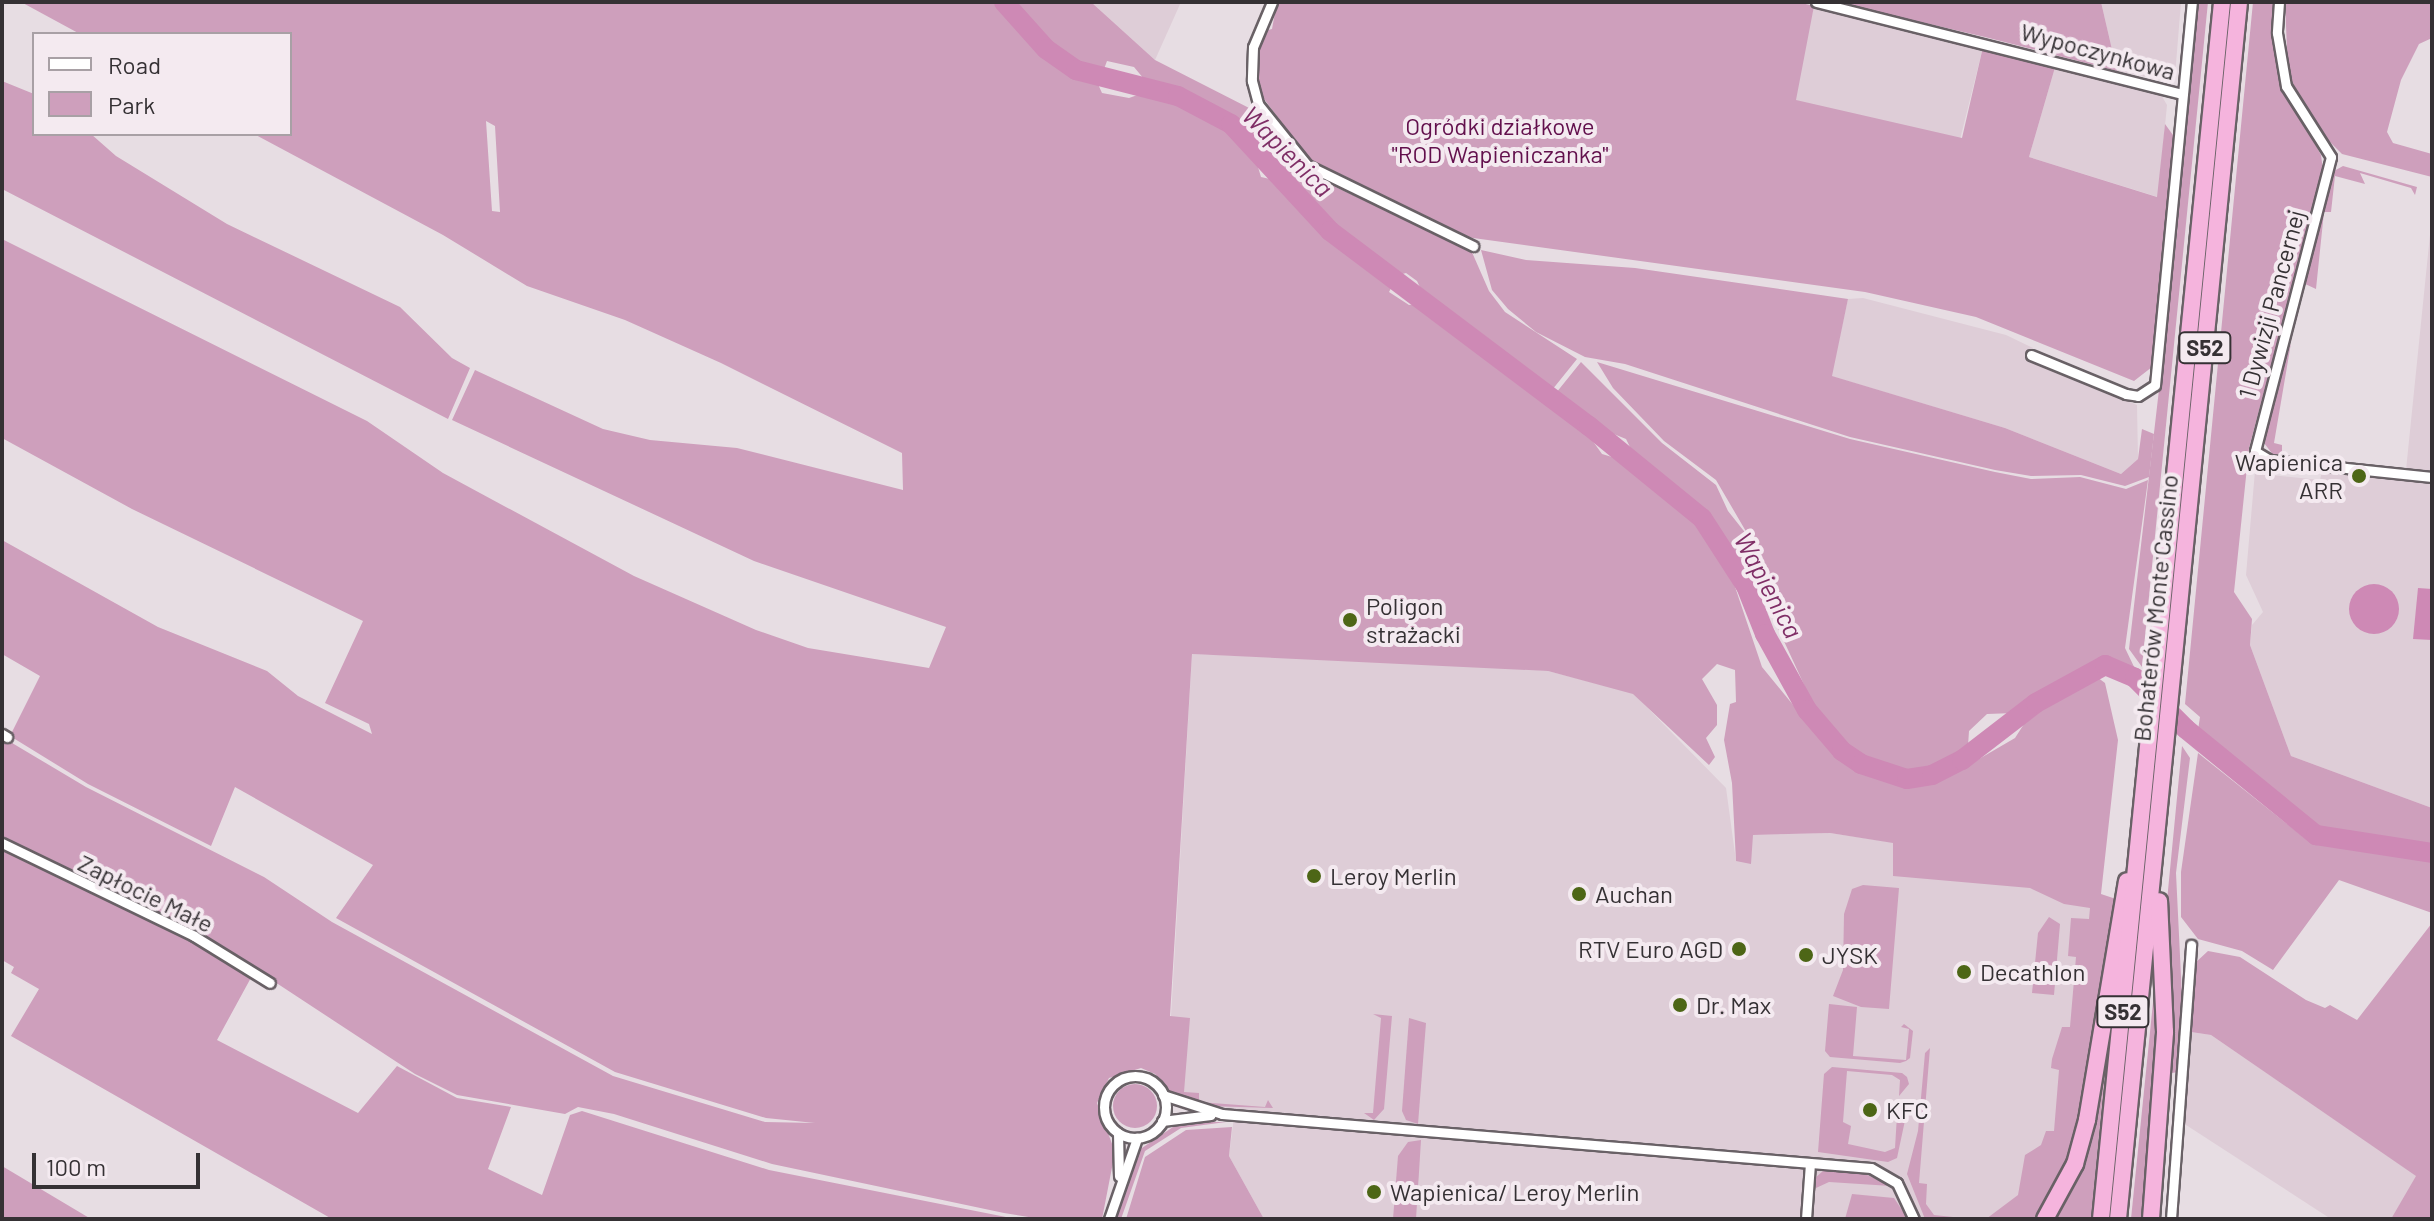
<!DOCTYPE html>
<html>
<head>
<meta charset="utf-8">
<style>
	body { margin:0 }
	#map { position:relative; width:2434px; height:1221px; overflow:hidden; background:#e7dde3; font-family:Barlow,sans-serif }
	div>[style] { position:absolute }
	.built>* { inset:0; background:#decdd7; transform-origin:0 0 }
	.green>* { inset:0; background:#ce9fbc }
	.round { border-radius:50% }
	.water>* { inset:0; background:#ce89b5 }
	.river>* { height:20px; margin:-10px; padding:0 10px; transform-origin:10px; border-radius:10px; background:#ce89b5 }
	.roads { filter:drop-shadow(2px 0 #696166) drop-shadow(-2px 0 #696166) drop-shadow(0 2px #696166) drop-shadow(0 -2px #696166) }
	.minor>* { height:9px; margin:-4.5px; padding:0 4.5px; transform-origin:4.5px; border-radius:4.5px; background:#fff }
	.minor>.ring { margin:-4.5px; padding:0; box-sizing:content-box; background:none; border:9px solid #fff; border-radius:50% }
	.motorway>* { height:16px; margin:-8px; padding:0 8px; transform-origin:8px; border-radius:8px; background:#f5b4dd }
	.dots>* { width:22px; height:22px; translate:-50% -50%; box-sizing:border-box; border:4px solid #f4eaf0; border-radius:50% }
	span { translate:-50% -50%; white-space:nowrap; text-align:center; line-height:1.15; -webkit-text-stroke:8px #f4eaf0; paint-order:stroke }
	.shield-label span { padding:2px 6px; background:#f4eaf0; border:2px solid; border-radius:6px; -webkit-text-stroke-width:0 }
	.shield-label { font-size:22px; color:#353134; font-weight:700 }
	.street-label { font-size:24px; color:#353134 }
	.park-label { font-size:24px; color:#620f4c }
	.poi-label { font-size:24px; color:#353134 }
	.right { translate:-100% -50%; text-align:right }
	.left { translate:0 -50%; text-align:left }
	.water-label { font-size:26px; color:#7f2e66; font-style:italic }
	.frame { position:absolute; inset:0; border:4px solid #353134; pointer-events:none }
	.legend { position:absolute; left:32px; top:32px; width:260px; height:104px; box-sizing:border-box; background:#f4eaf0; border:2px solid #a8a0a5; margin:0; padding:10px 14px; list-style:none; font-size:24px; color:#353134 }
	.legend li { display:flex; align-items:center; gap:16px; height:40px }
	.legend b { width:40px; border:2px solid #a8a0a5 }
	.scale { position:absolute; left:32px; top:1153px; width:168px; height:36px; box-sizing:border-box; border:4px solid #353134; border-top:0; padding-left:10px; font-size:24px; line-height:28px; white-space:nowrap; color:#353134; -webkit-text-stroke:6px #f4eaf0; paint-order:stroke }
</style>
</head>
<body>
<div id="map">
	<div class="built">
		<i style="clip-path:polygon(1091px 2px,1181px 2px,1155px 60px)"></i>
		<i style="clip-path:polygon(2101px 2px,2181px 2px,2175px 76px,2167px 81px,2117px 71px)"></i>
		<i style="left:1814px;top:6px;width:174px;height:96px;rotate:14deg"></i>
		<i style="clip-path:polygon(2056px 64px,2160px 93px,2167px 105px,2158px 197px,2029px 157px)"></i>
		<i style="clip-path:polygon(2432px 215px,2432px 808px,2291px 756px,2250px 645px,2252px 625px,2263px 612px,2246px 575px,2255px 471px,2259px 466px,2272px 466px,2271px 475px,2320px 480px,2322px 471px,2405px 480px)"></i>
		<i style="clip-path:polygon(1863px 298px,2006px 335px,2033px 348px,2030px 359px,2137px 405px,2138px 459px,2121px 474px,2005px 428px,1831px 376px,1848px 299px)"></i>
		<i style="clip-path:polygon(1192px 654px,1484px 665px,1548px 671px,1633px 693px,1726px 788px,1736px 861px,1753px 835px,1830px 833px,2036px 864px,2101px 894px,2055px 1154px,2013px 1219px,1264px 1219px,1229px 1156px,1235px 1109px,1181px 1101px,1167px 1085px)"></i>
		<i style="clip-path:polygon(2191px 1032px,2211px 1035px,2417px 1176px,2391px 1219px,2331px 1219px,2183px 1123px)"></i>
	</div>
	<div class="green">
		<i style="clip-path:polygon(evenodd,21px 2px,996px 2px,1040px 56px,1097px 82px,1102px 93px,1129px 98px,1146px 92px,1196px 109px,1225px 128px,1255px 157px,1261px 177px,1274px 180px,1392px 286px,1389px 292px,1409px 305px,1418px 304px,1587px 433px,1602px 454px,1622px 460px,1691px 517px,1731px 575px,1762px 667px,1816px 733px,1858px 769px,1895px 783px,1943px 780px,2015px 738px,2024px 724px,2064px 694px,2097px 677px,2105px 683px,2118px 740px,2101px 894px,2116px 899px,2081px 1119px,2068px 1162px,2038px 1219px,1986px 1219px,2018px 1195px,2025px 1155px,2041px 1145px,2046px 1131px,2054px 1131px,2059px 1070px,2051px 1068px,2052px 1059px,2062px 1027px,2070px 1027px,2076px 957px,2068px 956px,2071px 918px,2089px 919px,2090px 908px,2064px 904px,2030px 888px,1893px 876px,1893px 843px,1830px 833px,1753px 835px,1751px 864px,1736px 861px,1732px 783px,1724px 740px,1730px 704px,1736px 702px,1735px 670px,1717px 664px,1702px 679px,1717px 705px,1717px 725px,1706px 738px,1715px 757px,1709px 765px,1633px 694px,1548px 671px,1192px 654px,1170px 1016px,1190px 1018px,1184px 1092px,1199px 1093px,1199px 1102px,1265px 1107px,1268px 1100px,1273px 1108px,1208px 1106px,1173px 1095px,1155px 1074px,1141px 1068px,1109px 1078px,1097px 1103px,1115px 1152px,1102px 1219px,1041px 1219px,1004px 1213px,772px 1164px,614px 1114px,578px 1107px,565px 1114px,457px 1095px,415px 1074px,252px 967px,2px 840px,2px 737px,86px 787px,264px 877px,332px 922px,613px 1076px,765px 1122px,815px 1123px,766px 1118px,615px 1072px,336px 918px,373px 865px,235px 787px,211px 846px,88px 784px,10px 736px,40px 676px,2px 654px,2px 540px,158px 627px,267px 671px,298px 696px,372px 734px,369px 724px,325px 703px,363px 621px,132px 509px,2px 438px,2px 239px,367px 421px,443px 473px,634px 576px,756px 630px,808px 648px,929px 668px,946px 627px,754px 561px,452px 420px,475px 370px,603px 429px,650px 440px,737px 448px,903px 490px,902px 453px,721px 363px,625px 320px,527px 286px,443px 235px,254px 134px,290px 134px,290px 34px,80px 34px,21px 2px,486px 121px,495px 126px,500px 212px,492px 211px,486px 121px)"></i>
		<i style="clip-path:polygon(1013px 2px,1091px 2px,1155px 60px,1255px 111px,1314px 177px,1471px 250px,1489px 291px,1505px 312px,1577px 359px,1552px 390px,1425px 298px,1417px 281px,1406px 273px,1399px 275px,1324px 218px,1286px 177px,1284px 163px,1236px 122px,1210px 104px,1144px 79px,1134px 67px,1107px 61px,1104px 69px,1078px 62px,1048px 43px)"></i>
		<i style="clip-path:polygon(1277px 2px,1797px 2px,1814px 6px,1796px 100px,1962px 138px,1983px 47px,2056px 64px,2029px 157px,2157px 197px,2165px 124px,2178px 142px,2152px 367px,2134px 381px,1976px 317px,1865px 292px,1466px 237px,1320px 169px,1306px 156px,1259px 92px,1256px 55px,1264px 31px,1272px 29px)"></i>
		<i style="clip-path:polygon(1835px 2px,2101px 2px,2117px 71px,1985px 37px)"></i>
		<i style="clip-path:polygon(2196px 2px,2208px 2px,2142px 667px,2129px 649px,2177px 234px)"></i>
		<i style="clip-path:polygon(2253px 2px,2274px 2px,2279px 79px,2321px 155px,2323px 170px,2249px 448px,2234px 592px,2252px 619px,2250px 645px,2291px 756px,2432px 808px,2432px 844px,2336px 835px,2312px 823px,2198px 730px,2200px 717px,2185px 704px)"></i>
		<i style="clip-path:polygon(2285px 2px,2432px 2px,2432px 38px,2419px 44px,2401px 80px,2387px 132px,2393px 143px,2432px 154px,2432px 177px,2342px 154px,2313px 125px,2288px 73px)"></i>
		<i style="clip-path:polygon(2px 81px,34px 94px,34px 134px,91px 134px,116px 156px,227px 224px,400px 307px,452px 358px,470px 368px,448px 419px,2px 189px)"></i>
		<i style="clip-path:polygon(2343px 166px,2417px 187px,2415px 195px,2411px 188px,2360px 173px,2365px 184px,2335px 176px,2331px 212px,2324px 212px,2316px 289px,2303px 283px,2334px 171px)"></i>
		<i style="clip-path:polygon(1481px 250px,1526px 260px,1635px 268px,1848px 299px,1832px 376px,2005px 428px,2121px 474px,2138px 459px,2142px 429px,2154px 434px,2149px 477px,2125px 486px,2081px 475px,2031px 476px,1995px 470px,1850px 437px,1625px 364px,1585px 357px,1536px 332px,1508px 309px,1492px 290px)"></i>
		<i style="clip-path:polygon(2291px 343px,2274px 443px,2282px 445px,2282px 452px,2274px 456px,2261px 439px)"></i>
		<i style="clip-path:polygon(1581px 362px,1662px 443px,1716px 485px,1728px 511px,1751px 540px,1716px 480px,1664px 441px,1613px 388px,1597px 362px,1850px 439px,1995px 472px,2031px 479px,2080px 477px,2126px 489px,2148px 480px,2125px 648px,2137px 673px,2115px 661px,2100px 661px,2014px 713px,1987px 714px,1969px 731px,1968px 746px,1946px 763px,1917px 773px,1896px 772px,1867px 759px,1838px 739px,1813px 704px,1771px 613px,1719px 531px,1632px 451px,1626px 439px,1599px 428px,1556px 393px)"></i>
		<i style="clip-path:polygon(2182px 746px,2190px 758px,2176px 873px,2183px 1018px,2178px 1072px,2172px 1073px,2166px 911px)"></i>
		<i style="clip-path:polygon(2198px 753px,2306px 839px,2432px 862px,2432px 913px,2339px 880px,2273px 970px,2242px 951px,2198px 939px,2181px 917px,2181px 872px)"></i>
		<i style="clip-path:polygon(2px 845px,253px 974px,217px 1040px,358px 1113px,397px 1066px,457px 1098px,511px 1107px,488px 1169px,542px 1195px,570px 1115px,582px 1111px,769px 1170px,1016px 1219px,332px 1219px,11px 1036px,39px 989px,11px 973px,14px 967px,2px 960px)"></i>
		<i style="clip-path:polygon(1863px 885px,1899px 888px,1889px 1009px,1861px 1007px,1833px 996px,1843px 970px,1844px 914px,1852px 889px)"></i>
		<i style="clip-path:polygon(2049px 917px,2060px 924px,2054px 995px,2032px 993px,2038px 933px)"></i>
		<i style="clip-path:polygon(2432px 923px,2432px 1219px,2391px 1219px,2416px 1176px,2211px 1035px,2191px 1032px,2194px 964px,2208px 951px,2240px 957px,2306px 1000px,2325px 1008px,2330px 1005px,2357px 1020px)"></i>
		<i style="clip-path:polygon(2156px 973px,2158px 1051px,2141px 1219px,2131px 1219px)"></i>
		<i style="clip-path:polygon(1829px 1004px,1857px 1007px,1853px 1056px,1906px 1060px,1909px 1029px,1901px 1027px,1904px 1024px,1913px 1031px,1910px 1058px,1906px 1061px,1900px 1063px,1830px 1057px,1825px 1051px)"></i>
		<i style="clip-path:polygon(1373px 1014px,1392px 1016px,1384px 1109px,1374px 1120px,1364px 1113px,1373px 1113px,1381px 1018px)"></i>
		<i style="clip-path:polygon(1409px 1018px,1426px 1023px,1418px 1124px,1406px 1120px,1402px 1111px)"></i>
		<i style="clip-path:polygon(2110px 1021px,2091px 1219px,2054px 1219px,2081px 1166px)"></i>
		<i style="clip-path:polygon(1930px 1048px,1919px 1183px,1927px 1184px,1926px 1204px,1934px 1215px,1972px 1219px,1925px 1219px,1907px 1174px,1918px 1131px,1925px 1053px)"></i>
		<i style="clip-path:polygon(1832px 1067px,1902px 1073px,1907px 1077px,1909px 1084px,1899px 1096px,1900px 1080px,1892px 1075px,1847px 1071px,1843px 1122px,1851px 1126px,1848px 1144px,1885px 1152px,1895px 1148px,1897px 1115px,1890px 1112px,1907px 1111px,1897px 1158px,1888px 1162px,1818px 1152px,1824px 1074px)"></i>
		<i class="round" style="left:1113px;top:1084px;width:44px;height:44px"></i>
		<i style="clip-path:polygon(1196px 1122px,1226px 1122px,1181px 1128px,1145px 1151px,1121px 1219px,1116px 1219px,1136px 1152px,1176px 1125px)"></i>
		<i style="clip-path:polygon(1232px 1127px,1229px 1156px,1264px 1219px,1126px 1219px,1145px 1157px,1186px 1130px)"></i>
		<i style="clip-path:polygon(1421px 1140px,1416px 1219px,1393px 1219px,1398px 1156px,1408px 1142px)"></i>
		<i style="clip-path:polygon(2px 1165px,2px 1166px,91px 1219px,2px 1219px)"></i>
		<i style="clip-path:polygon(1823px 1171px,1863px 1173px,1891px 1186px,1829px 1182px,1816px 1188px,1815px 1178px)"></i>
		<i style="clip-path:polygon(1852px 1194px,1894px 1198px,1908px 1219px,1845px 1219px)"></i>
	</div>
	<div class="water">
		<i class="round" style="left:2349px;top:584px;width:50px;height:50px"></i>
		<i style="clip-path:polygon(2418px 588px,2432px 589px,2432px 640px,2413px 639px)"></i>
	</div>
	<div class="river">
		<i style="left:1004px;top:2px;width:63px;rotate:48.2deg"></i>
		<i style="left:1046px;top:49px;width:37px;rotate:35deg"></i>
		<i style="left:1076px;top:70px;width:105px;rotate:14.3deg"></i>
		<i style="left:1178px;top:96px;width:60px;rotate:27.8deg"></i>
		<i style="left:1231px;top:124px;width:146px;rotate:47.2deg"></i>
		<i style="left:1330px;top:231px;width:324px;rotate:37deg"></i>
		<i style="left:1589px;top:426px;width:146px;rotate:39.2deg"></i>
		<i style="left:1702px;top:518px;width:81px;rotate:57.1deg"></i>
		<i style="left:1746px;top:586px;width:52px;rotate:68.4deg"></i>
		<i style="left:1765px;top:634px;width:87px;rotate:61.1deg"></i>
		<i style="left:1807px;top:710px;width:54px;rotate:49.5deg"></i>
		<i style="left:1842px;top:751px;width:23px;rotate:34deg"></i>
		<i style="left:1861px;top:764px;width:48px;rotate:18.1deg"></i>
		<i style="left:1907px;top:779px;width:25px;rotate:-9deg"></i>
		<i style="left:1932px;top:775px;width:34px;rotate:-27deg"></i>
		<i style="left:1962px;top:760px;width:93px;rotate:-37.6deg"></i>
		<i style="left:2036px;top:703px;width:79px;rotate:-28.8deg"></i>
		<i style="left:2105px;top:665px;width:33px;rotate:23deg"></i>
		<i style="left:2135px;top:678px;width:72px;rotate:45deg"></i>
		<i style="left:2186px;top:729px;width:168px;rotate:39.2deg"></i>
		<i style="left:2316px;top:835px;width:117px;rotate:8.8deg"></i>
	</div>
	<div class="roads">
		<div class="minor">
			<i style="left:1272px;top:2px;width:49px;rotate:112.9deg"></i>
			<i style="left:1253px;top:47px;width:34px;rotate:92deg"></i>
			<i style="left:1252px;top:81px;width:24px;rotate:75deg"></i>
			<i style="left:1258px;top:104px;width:78px;rotate:51.2deg"></i>
			<i style="left:1307px;top:165px;width:185px;rotate:26deg"></i>
			<i style="left:1816px;top:2px;width:378px;rotate:14.1deg"></i>
			<i style="left:2279px;top:2px;width:31px;rotate:94deg"></i>
			<i style="left:2277px;top:33px;width:54px;rotate:80.4deg"></i>
			<i style="left:2286px;top:86px;width:84px;rotate:57.6deg"></i>
			<i style="left:2331px;top:157px;width:304px;rotate:104.5deg"></i>
			<i style="left:2255px;top:451px;width:17px;rotate:31deg"></i>
			<i style="left:2270px;top:460px;width:163px;rotate:6deg"></i>
			<i style="left:2031px;top:355px;width:103px;rotate:22.3deg"></i>
			<i style="left:2126px;top:394px;width:12px;rotate:9deg"></i>
			<i style="left:2138px;top:396px;width:20px;rotate:-33deg"></i>
			<i style="left:2155px;top:385px;width:385px;rotate:-84.5deg"></i>
			<i style="left:2px;top:734px;width:6px;rotate:31deg"></i>
			<i style="left:2px;top:843px;width:213px;rotate:25.8deg"></i>
			<i style="left:194px;top:936px;width:89px;rotate:31.7deg"></i>
			<i class="ring" style="left:1104px;top:1076px;width:53px;height:53px"></i>
			<i style="left:1163px;top:1095px;width:62px;rotate:17.9deg"></i>
			<i style="left:1222px;top:1114px;width:651px;rotate:4.76deg"></i>
			<i style="left:1871px;top:1168px;width:30px;rotate:30deg"></i>
			<i style="left:1897px;top:1183px;width:40px;rotate:65deg"></i>
			<i style="left:1162px;top:1121px;width:49px;rotate:-7deg"></i>
			<i style="left:1118px;top:1133px;width:43px;rotate:88.7deg"></i>
			<i style="left:1109px;top:1219px;width:86px;rotate:-70.9deg"></i>
			<i style="left:1806px;top:1219px;width:56px;rotate:-85.9deg"></i>
			<i style="left:2171px;top:1219px;width:275px;rotate:-85.8deg"></i>
		</div>
		<div class="motorway">
			<i style="left:2045px;top:1219px;width:63px;rotate:-61.4deg"></i>
			<i style="left:2075px;top:1164px;width:46px;rotate:-74.7deg"></i>
			<i style="left:2087px;top:1120px;width:242px;rotate:-80.5deg"></i>
			<i style="left:2101px;top:1219px;width:1223px;rotate:-84.32deg"></i>
			<i style="left:2118px;top:1219px;width:1223px;rotate:-84.32deg"></i>
			<i style="left:2151px;top:1219px;width:188px;rotate:-85.7deg"></i>
			<i style="left:2165px;top:1032px;width:131px;rotate:-92.6deg"></i>
		</div>
	</div>
	<div class="dots">
		<i style="left:2359px;top:476px;background:#4d6616"></i>
		<i style="left:1350px;top:620px;background:#4d6616"></i>
		<i style="left:1314px;top:876px;background:#4d6616"></i>
		<i style="left:1579px;top:894px;background:#4d6616"></i>
		<i style="left:1739px;top:949px;background:#4d6616"></i>
		<i style="left:1806px;top:955px;background:#4d6616"></i>
		<i style="left:1964px;top:972px;background:#4d6616"></i>
		<i style="left:1680px;top:1005px;background:#4d6616"></i>
		<i style="left:1870px;top:1110px;background:#4d6616"></i>
		<i style="left:1374px;top:1192px;background:#4d6616"></i>
	</div>
	<div class="shield-label">
		<span style="left:2205px;top:348px">S52</span>
		<span style="left:2123px;top:1012px">S52</span>
	</div>
	<div class="street-label">
		<span style="left:2098px;top:51px;rotate:15deg">Wypoczynkowa</span>
		<span style="left:2271px;top:304px;rotate:-75deg">1 Dywizji Pancernej</span>
		<span style="left:2155px;top:608px;rotate:-84deg">Bohaterów Monte Cassino</span>
		<span style="left:146px;top:893px;rotate:26deg">Zapłocie Małe</span>
	</div>
	<div class="park-label">
		<span style="left:1500px;top:140px">Ogródki działkowe<br>"ROD Wapieniczanka"</span>
	</div>
	<div class="poi-label">
		<span class="right" style="left:2343px;top:476px">Wapienica<br>ARR</span>
		<span class="left" style="left:1366px;top:620px">Poligon<br>strażacki</span>
		<span class="left" style="left:1330px;top:876px">Leroy Merlin</span>
		<span class="left" style="left:1595px;top:894px">Auchan</span>
		<span class="right" style="left:1723px;top:949px">RTV Euro AGD</span>
		<span class="left" style="left:1822px;top:955px">JYSK</span>
		<span class="left" style="left:1980px;top:972px">Decathlon</span>
		<span class="left" style="left:1696px;top:1005px">Dr. Max</span>
		<span class="left" style="left:1886px;top:1110px">KFC</span>
		<span class="left" style="left:1390px;top:1192px">Wapienica/ Leroy Merlin</span>
	</div>
	<div class="water-label">
		<span style="left:1288px;top:151px;rotate:45deg">Wapienica</span>
		<span style="left:1769px;top:585px;rotate:62deg">Wapienica</span>
	</div>
	<div class="frame"></div>
	<ul class="legend">
	<li><b style="height:10px;background:#fff"></b>Road</li>
	<li><b style="height:22px;background:#ce9fbc"></b>Park</li>
	</ul>
	<div class="scale">100 m</div>
</div>
</body>
</html>
